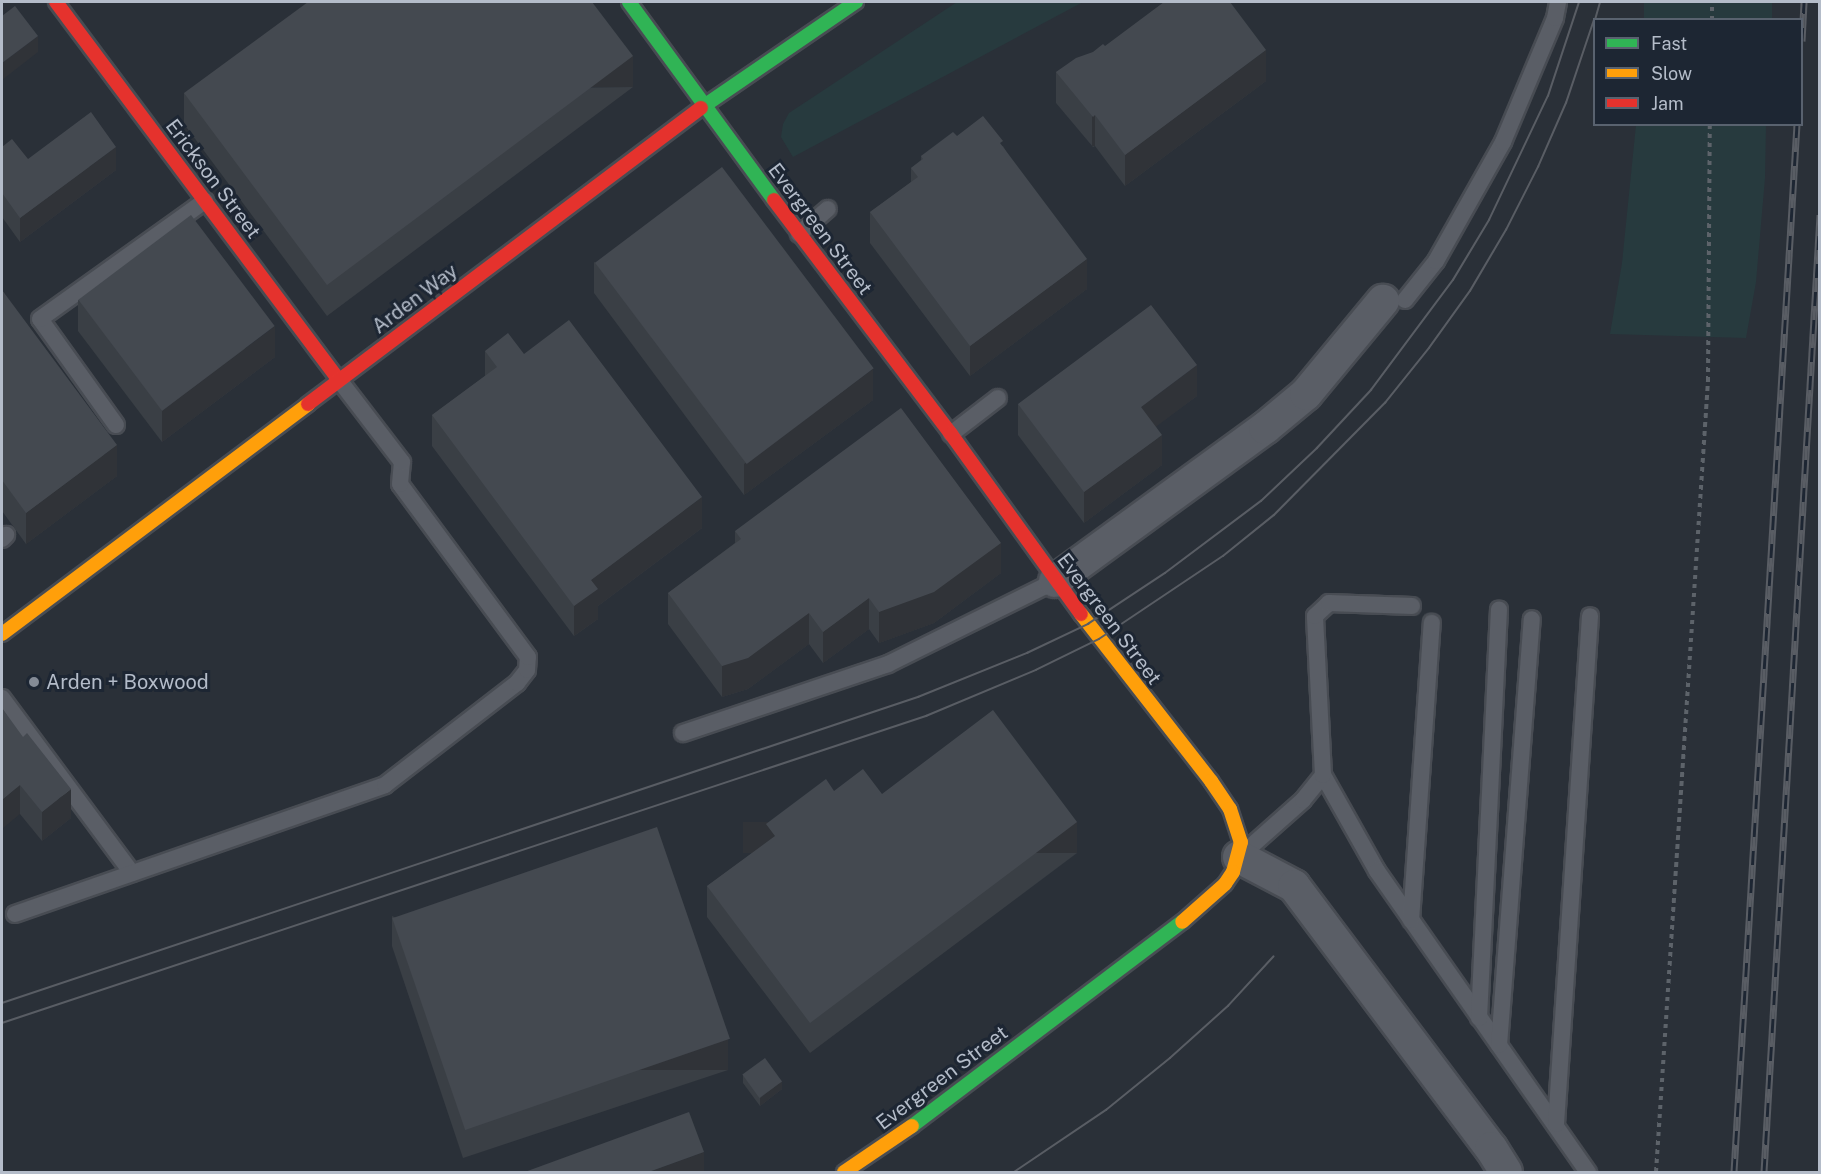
<!DOCTYPE html>
<html>
<head>
<meta charset="utf-8">
<style>
	body { margin:0 }
	#map { position:relative; width:1821px; height:1174px; overflow:hidden; background:#2a3038; font-family:"Public Sans",sans-serif }
	div>[style] { position:absolute }
	.green>* { inset:0; background:#273a3e; transform-origin:0 0 }
	.path>* { height:4px; margin-top:-2px; transform-origin:0; background:repeating-linear-gradient(90deg,#5d636a 0 4.5px,transparent 0 9px) }
	.roads { filter:drop-shadow(2px 0 #484c53) drop-shadow(-2px 0 #484c53) drop-shadow(0 2px #484c53) drop-shadow(0 -2px #484c53) }
	.lane>* { height:16px; margin:-8px; padding:0 8px; transform-origin:8px; border-radius:8px; background:#5a5e66 }
	.street>* { height:32px; margin:-16px; padding:0 16px; transform-origin:16px; border-radius:16px; background:#5a5e66 }
	.fast>* { height:14px; margin:-7px; padding:0 7px; transform-origin:7px; border-radius:7px; background:#30b455 }
	.slow>* { height:14px; margin:-7px; padding:0 7px; transform-origin:7px; border-radius:7px; background:#ff9f0a }
	.jam>* { height:14px; margin:-7px; padding:0 7px; transform-origin:7px; border-radius:7px; background:#e5322d }
	.tram>* { height:1.5px; margin:-0.75px; padding:0 0.75px; transform-origin:0.75px; border-radius:0.75px; background:#595d64 }
	.rail>* { height:7px; margin-top:-3.5px; transform-origin:0; background:repeating-linear-gradient(90deg,#1d2633 0 14px,#595d64 0 28px); box-sizing:border-box; border-block:2px solid #595d64 }
	.wall>* { inset:0; background:#3a3f45 }
	.shaded-wall>* { inset:0; background:#303338; transform-origin:0 0 }
	.building>* { inset:0; background:#444950; transform-origin:0 0 }
	.dots>* { width:16px; height:16px; translate:-50% -50%; box-sizing:border-box; border:3px solid #1d2633; border-radius:50% }
	span { translate:-50% -50%; white-space:nowrap; text-align:center; line-height:1.15; -webkit-text-stroke:6px #1d2633; paint-order:stroke }
	.street-label { font-size:20px; color:#b4bcc9 }
	.poi-label { font-size:20px; color:#b4bcc9 }
	.left { translate:0 -50%; text-align:left }
	.frame { position:absolute; inset:0; border:3px solid #b4bcc9; pointer-events:none }
	.legend { position:absolute; left:1593px; top:18px; width:210px; height:108px; box-sizing:border-box; background:#1d2633; border:2px solid #59626f; margin:0; padding:8px 10px; list-style:none; font-size:18px; color:#b4bcc9 }
	.legend li { display:flex; align-items:center; gap:12px; height:30px }
	.legend b { width:30px; border:2px solid #59626f }
</style>
</head>
<body>
<div id="map">
	<div class="green">
		<i style="clip-path:polygon(957px 2px,1083px 2px,793px 157px,781px 137px,783px 124px,789px 113px)"></i>
		<i style="left:1644px;top:2px;width:128px;height:18px"></i>
		<i style="clip-path:polygon(1636px 125px,1766px 125px,1765px 178px,1756px 282px,1746px 338px,1610px 334px,1622px 263px)"></i>
	</div>
	<div class="path">
		<i style="left:1712px;top:20px;width:18px;rotate:-90deg"></i>
		<i style="left:1656px;top:1172px;width:793px;rotate:-86.24deg"></i>
		<i style="left:1708px;top:381px;width:257px;rotate:-89.6deg"></i>
	</div>
	<div class="roads">
		<div class="lane">
			<i style="left:799px;top:234px;width:38px;rotate:-41deg"></i>
			<i style="left:1405px;top:300px;width:50px;rotate:-51.5deg"></i>
			<i style="left:1436px;top:261px;width:137px;rotate:-60.6deg"></i>
			<i style="left:1503px;top:142px;width:134px;rotate:-67.2deg"></i>
			<i style="left:1555px;top:18px;width:16px;rotate:-79deg"></i>
			<i style="left:116px;top:425px;width:130px;rotate:-125.6deg"></i>
			<i style="left:40px;top:319px;width:203px;rotate:-35.6deg"></i>
			<i style="left:951px;top:434px;width:59px;rotate:-37.5deg"></i>
			<i style="left:2px;top:539px;width:6px;rotate:-45deg"></i>
			<i style="left:2px;top:698px;width:218px;rotate:53.4deg"></i>
			<i style="left:683px;top:733px;width:216px;rotate:-18.6deg"></i>
			<i style="left:888px;top:664px;width:186px;rotate:-26.4deg"></i>
			<i style="left:1323px;top:775px;width:110px;rotate:60.6deg"></i>
			<i style="left:1377px;top:871px;width:368px;rotate:55deg"></i>
			<i style="left:1240px;top:856px;width:84px;rotate:-41.6deg"></i>
			<i style="left:1303px;top:800px;width:32px;rotate:-51deg"></i>
			<i style="left:1323px;top:775px;width:159px;rotate:-92.9deg"></i>
			<i style="left:1315px;top:616px;width:19px;rotate:-43deg"></i>
			<i style="left:1329px;top:603px;width:83px;rotate:2.1deg"></i>
			<i style="left:15px;top:914px;width:392px;rotate:-19.2deg"></i>
			<i style="left:385px;top:785px;width:167px;rotate:-37.7deg"></i>
			<i style="left:517px;top:683px;width:16px;rotate:-52deg"></i>
			<i style="left:527px;top:670px;width:13px;rotate:-86deg"></i>
			<i style="left:528px;top:657px;width:215px;rotate:-126.5deg"></i>
			<i style="left:400px;top:484px;width:22px;rotate:-85deg"></i>
			<i style="left:402px;top:462px;width:103px;rotate:-127.5deg"></i>
			<i style="left:1411px;top:920px;width:298px;rotate:-86deg"></i>
			<i style="left:1479px;top:1018px;width:409px;rotate:-87.2deg"></i>
			<i style="left:1499px;top:1045px;width:427px;rotate:-85.6deg"></i>
			<i style="left:1556px;top:1124px;width:509px;rotate:-86.17deg"></i>
		</div>
		<div class="street">
			<i style="left:1055px;top:581px;width:260px;rotate:-36.1deg"></i>
			<i style="left:1265px;top:428px;width:53px;rotate:-39.7deg"></i>
			<i style="left:1306px;top:394px;width:121px;rotate:-50.4deg"></i>
			<i style="left:1239px;top:857px;width:62px;rotate:27.8deg"></i>
			<i style="left:1294px;top:886px;width:328px;rotate:53.1deg"></i>
			<i style="left:1491px;top:1148px;width:28px;rotate:58deg"></i>
		</div>
		<div class="fast">
			<i style="left:629px;top:2px;width:245px;rotate:53.8deg"></i>
			<i style="left:701px;top:108px;width:188px;rotate:-34.4deg"></i>
			<i style="left:912px;top:1126px;width:338px;rotate:-37.1deg"></i>
		</div>
		<div class="slow">
			<i style="left:1081px;top:614px;width:212px;rotate:52.1deg"></i>
			<i style="left:1211px;top:781px;width:34px;rotate:56deg"></i>
			<i style="left:1230px;top:809px;width:35px;rotate:72deg"></i>
			<i style="left:1241px;top:842px;width:31px;rotate:105deg"></i>
			<i style="left:1233px;top:872px;width:14px;rotate:124deg"></i>
			<i style="left:1225px;top:884px;width:57px;rotate:138.5deg"></i>
			<i style="left:2px;top:634px;width:383px;rotate:-36.9deg"></i>
			<i style="left:844px;top:1172px;width:82px;rotate:-34.1deg"></i>
		</div>
		<div class="jam">
			<i style="left:56px;top:2px;width:472px;rotate:53.2deg"></i>
			<i style="left:774px;top:200px;width:293px;rotate:52.9deg"></i>
			<i style="left:951px;top:434px;width:222px;rotate:54.2deg"></i>
			<i style="left:308px;top:404px;width:492px;rotate:-37deg"></i>
		</div>
	</div>
	<div class="tram">
		<i style="left:1595px;top:20px;width:19px;rotate:-74deg"></i>
		<i style="left:2px;top:1003px;width:966px;rotate:-18.47deg"></i>
		<i style="left:918px;top:697px;width:118px;rotate:-22deg"></i>
		<i style="left:1027px;top:653px;width:68px;rotate:-25.4deg"></i>
		<i style="left:1088px;top:624px;width:92px;rotate:-33.5deg"></i>
		<i style="left:1165px;top:573px;width:120px;rotate:-36.9deg"></i>
		<i style="left:1261px;top:501px;width:77px;rotate:-43.4deg"></i>
		<i style="left:1317px;top:448px;width:79px;rotate:-47deg"></i>
		<i style="left:1371px;top:390px;width:137px;rotate:-53.3deg"></i>
		<i style="left:1453px;top:280px;width:70px;rotate:-59deg"></i>
		<i style="left:1489px;top:220px;width:137px;rotate:-64.6deg"></i>
		<i style="left:1548px;top:96px;width:99px;rotate:-71.7deg"></i>
		<i style="left:2px;top:1023px;width:974px;rotate:-18.38deg"></i>
		<i style="left:926px;top:716px;width:119px;rotate:-22.7deg"></i>
		<i style="left:1036px;top:670px;width:70px;rotate:-26.2deg"></i>
		<i style="left:1099px;top:639px;width:149px;rotate:-33.8deg"></i>
		<i style="left:1223px;top:556px;width:65px;rotate:-38.8deg"></i>
		<i style="left:1274px;top:515px;width:158px;rotate:-45.3deg"></i>
		<i style="left:1385px;top:403px;width:70px;rotate:-51.3deg"></i>
		<i style="left:1429px;top:348px;width:70px;rotate:-54.3deg"></i>
		<i style="left:1470px;top:291px;width:71px;rotate:-59.5deg"></i>
		<i style="left:1506px;top:230px;width:71px;rotate:-63.1deg"></i>
		<i style="left:1538px;top:167px;width:70px;rotate:-66.4deg"></i>
		<i style="left:1566px;top:103px;width:88px;rotate:-71.4deg"></i>
		<i style="left:1014px;top:1172px;width:111px;rotate:-34deg"></i>
		<i style="left:1106px;top:1110px;width:82px;rotate:-39.1deg"></i>
		<i style="left:1170px;top:1058px;width:78px;rotate:-41.9deg"></i>
		<i style="left:1228px;top:1006px;width:67px;rotate:-47.4deg"></i>
	</div>
	<div class="rail">
		<i style="left:1802px;top:41px;width:39px;rotate:-87deg"></i>
		<i style="left:1734px;top:1172px;width:1050px;rotate:-86.56deg"></i>
		<i style="left:1764px;top:1172px;width:959px;rotate:-86.65deg"></i>
	</div>
	<div class="wall">
		<i style="clip-path:polygon(1105px 46px,1266px 81px,1125px 186px,1095px 146px,1093px 147px,1056px 103px,1056px 72px)"></i>
		<i style="clip-path:polygon(633px 87px,327px 316px,184px 124px,184px 93px)"></i>
		<i style="clip-path:polygon(957px 136px,1003px 146px,1087px 289px,970px 376px,870px 243px,870px 212px,911px 182px,911px 168px,921px 160px,921px 156px)"></i>
		<i style="clip-path:polygon(2px 147px,28px 159px,116px 170px,20px 242px,2px 217px)"></i>
		<i style="clip-path:polygon(594px 262px,873px 400px,744px 495px,594px 293px)"></i>
		<i style="clip-path:polygon(2px 290px,117px 476px,26px 544px,2px 511px)"></i>
		<i style="clip-path:polygon(78px 300px,275px 357px,162px 442px,78px 331px)"></i>
		<i style="clip-path:polygon(485px 351px,524px 354px,702px 528px,598px 606px,598px 619px,574px 636px,432px 446px,432px 415px,485px 376px)"></i>
		<i style="clip-path:polygon(1197px 396px,1156px 426px,1162px 465px,1084px 523px,1018px 435px,1018px 404px)"></i>
		<i style="clip-path:polygon(735px 531px,1001px 573px,934px 623px,879px 643px,869px 629px,823px 663px,809px 644px,748px 689px,722px 697px,668px 624px,668px 593px,735px 543px)"></i>
		<i style="clip-path:polygon(2px 708px,71px 818px,42px 841px,20px 814px)"></i>
		<i style="clip-path:polygon(834px 791px,1077px 853px,810px 1053px,707px 917px,707px 886px,766px 843px,766px 824px)"></i>
		<i style="clip-path:polygon(392px 916px,728px 1070px,463px 1158px,392px 946px)"></i>
		<i style="clip-path:polygon(743px 1075px,782px 1089px,760px 1106px,743px 1083px)"></i>
	</div>
	<div class="shaded-wall">
		<i style="clip-path:polygon(38px 36px,38px 52px,2px 80px,2px 63px)"></i>
		<i style="clip-path:polygon(1266px 50px,1266px 81px,1125px 186px,1125px 155px)"></i>
		<i style="left:633px;top:56px;width:31px;height:382px;rotate:90deg"></i>
		<i style="left:1095px;top:115px;width:31px;height:3px;rotate:90deg"></i>
		<i style="clip-path:polygon(116px 147px,116px 170px,20px 242px,20px 218px)"></i>
		<i style="clip-path:polygon(1087px 259px,1087px 289px,970px 376px,970px 346px)"></i>
		<i style="clip-path:polygon(275px 326px,275px 357px,162px 442px,162px 411px)"></i>
		<i style="clip-path:polygon(1197px 365px,1197px 396px,1141px 438px,1141px 407px)"></i>
		<i style="clip-path:polygon(873px 369px,873px 400px,744px 495px,744px 464px)"></i>
		<i style="clip-path:polygon(1162px 435px,1162px 465px,1084px 523px,1084px 492px)"></i>
		<i style="clip-path:polygon(117px 445px,117px 476px,26px 544px,26px 513px)"></i>
		<i style="clip-path:polygon(702px 497px,702px 528px,598px 606px,598px 619px,574px 636px,574px 606px,591px 580px)"></i>
		<i style="clip-path:polygon(1001px 543px,1001px 573px,934px 623px,879px 643px,879px 612px)"></i>
		<i style="clip-path:polygon(869px 598px,869px 629px,823px 663px,823px 632px)"></i>
		<i style="clip-path:polygon(809px 613px,809px 644px,748px 689px,722px 697px,722px 666px)"></i>
		<i style="clip-path:polygon(20px 785px,20px 814px,2px 829px,2px 800px)"></i>
		<i style="clip-path:polygon(71px 789px,71px 818px,42px 841px,42px 812px)"></i>
		<i style="left:1077px;top:822px;width:31px;height:334px;rotate:90deg"></i>
		<i style="left:728px;top:1039px;width:31px;height:279px;rotate:90deg"></i>
		<i style="clip-path:polygon(782px 1081px,782px 1089px,760px 1106px,760px 1098px)"></i>
		<i style="clip-path:polygon(704px 1152px,704px 1173px,646px 1173px)"></i>
	</div>
	<div class="building">
		<i style="clip-path:polygon(308px 2px,592px 2px,633px 56px,327px 285px,184px 93px)"></i>
		<i style="clip-path:polygon(1164px 2px,1230px 2px,1266px 50px,1125px 155px,1095px 115px,1093px 117px,1056px 72px,1076px 58px,1093px 52px,1103px 44px,1105px 46px)"></i>
		<i style="clip-path:polygon(15px 6px,38px 36px,2px 63px,2px 16px)"></i>
		<i style="clip-path:polygon(91px 112px,116px 147px,20px 218px,2px 193px,2px 147px,12px 139px,28px 159px)"></i>
		<i style="clip-path:polygon(983px 116px,1003px 141px,1000px 143px,1087px 259px,970px 346px,870px 212px,918px 177px,911px 168px,923px 159px,921px 156px,953px 132px,957px 136px)"></i>
		<i style="left:722px;top:167px;width:252px;height:159px;rotate:53deg"></i>
		<i style="left:191px;top:215px;width:139px;height:141px;rotate:53deg"></i>
		<i style="clip-path:polygon(2px 290px,117px 445px,26px 513px,2px 480px)"></i>
		<i style="clip-path:polygon(1151px 305px,1197px 365px,1141px 407px,1162px 435px,1084px 492px,1018px 404px)"></i>
		<i style="clip-path:polygon(569px 320px,702px 497px,591px 580px,598px 589px,574px 606px,432px 415px,497px 367px,485px 351px,508px 333px,524px 354px)"></i>
		<i style="clip-path:polygon(901px 408px,1001px 543px,934px 592px,879px 612px,869px 598px,823px 632px,809px 613px,748px 658px,722px 666px,668px 593px,741px 539px,735px 531px)"></i>
		<i style="clip-path:polygon(2px 708px,23px 737px,27px 733px,71px 789px,42px 812px,20px 785px,2px 800px)"></i>
		<i style="clip-path:polygon(993px 710px,1077px 822px,810px 1023px,707px 886px,775px 836px,766px 824px,826px 779px,834px 791px,863px 769px,882px 794px)"></i>
		<i style="left:657px;top:827px;width:224px;height:280px;rotate:71deg"></i>
		<i style="left:765px;top:1058px;width:29px;height:28px;rotate:54deg"></i>
		<i style="clip-path:polygon(689px 1112px,704px 1152px,646px 1173px,522px 1173px)"></i>
	</div>
	<div class="dots">
		<i style="left:34px;top:682px;background:#848b96"></i>
	</div>
	<div class="street-label">
		<span style="left:213px;top:179px;rotate:53deg">Erickson Street</span>
		<span style="left:820px;top:229px;rotate:53deg">Evergreen Street</span>
		<span style="left:415px;top:299px;rotate:-37deg">Arden Way</span>
		<span style="left:1109px;top:619px;rotate:53deg">Evergreen Street</span>
		<span style="left:942px;top:1078px;rotate:-37deg">Evergreen Street</span>
	</div>
	<div class="poi-label">
		<span class="left" style="left:46px;top:682px">Arden + Boxwood</span>
	</div>
	<div class="frame"></div>
	<ul class="legend">
	<li><b style="height:8px;background:#30b455"></b>Fast</li>
	<li><b style="height:8px;background:#ff9f0a"></b>Slow</li>
	<li><b style="height:8px;background:#e5322d"></b>Jam</li>
	</ul>
</div>
</body>
</html>
